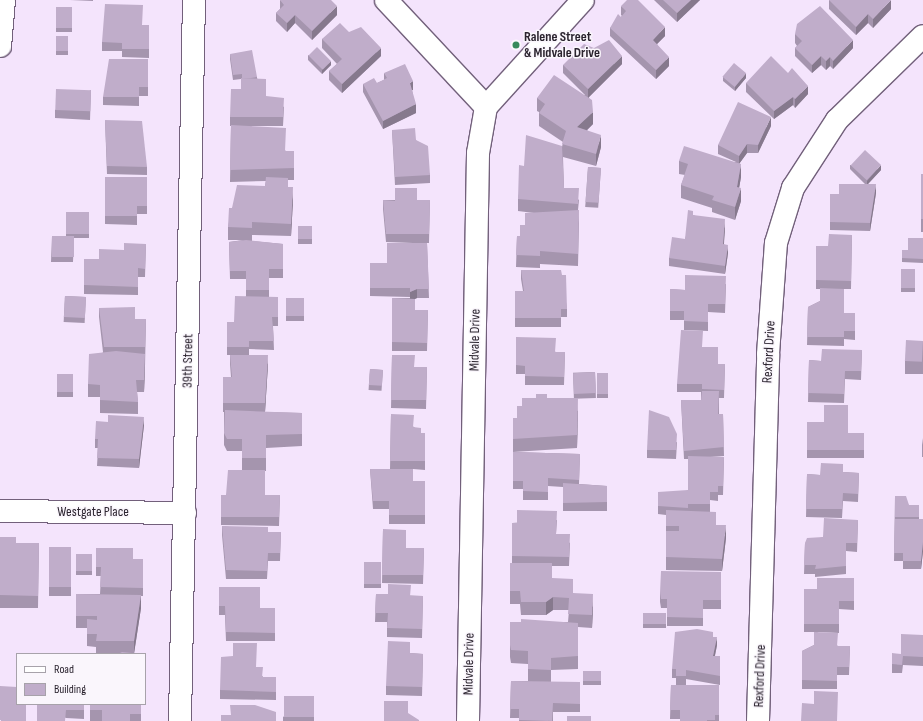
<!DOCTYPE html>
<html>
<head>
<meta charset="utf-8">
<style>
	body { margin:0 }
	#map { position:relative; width:923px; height:721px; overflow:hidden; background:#f4e4fc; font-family:"Sofia Sans Condensed",sans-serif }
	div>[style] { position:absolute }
	.roads { filter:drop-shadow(1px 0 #72607b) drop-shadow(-1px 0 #72607b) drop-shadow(0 1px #72607b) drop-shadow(0 -1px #72607b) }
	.street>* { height:22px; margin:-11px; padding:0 11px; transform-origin:11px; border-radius:11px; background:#fff }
	.secondary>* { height:22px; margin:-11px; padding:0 11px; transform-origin:11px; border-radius:11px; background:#fff }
	.wall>* { inset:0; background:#a595ae; transform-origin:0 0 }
	.shaded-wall>* { inset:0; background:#86798d }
	.building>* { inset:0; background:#c0adca; transform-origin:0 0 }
	.dots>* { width:11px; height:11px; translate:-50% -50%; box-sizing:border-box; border:2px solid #faf6fc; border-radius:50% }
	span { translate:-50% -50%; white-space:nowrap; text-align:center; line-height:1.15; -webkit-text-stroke:3px #faf6fc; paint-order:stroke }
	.poi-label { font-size:14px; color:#2b242f; font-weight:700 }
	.left { translate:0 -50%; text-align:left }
	.street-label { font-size:14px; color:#2b242f }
	.legend { position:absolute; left:16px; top:653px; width:130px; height:52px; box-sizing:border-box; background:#faf6fc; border:1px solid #a7a2aa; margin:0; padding:5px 7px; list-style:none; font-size:12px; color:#2b242f }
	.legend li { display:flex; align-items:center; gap:8px; height:20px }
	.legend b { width:20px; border:1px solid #a7a2aa }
</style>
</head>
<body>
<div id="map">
	<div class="roads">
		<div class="street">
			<i style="left:386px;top:0;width:146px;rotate:46.9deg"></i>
			<i style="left:0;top:46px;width:46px;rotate:-85deg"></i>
			<i style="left:0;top:511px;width:185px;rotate:0.6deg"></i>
			<i style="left:180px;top:721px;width:721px;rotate:-88.89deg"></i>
			<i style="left:758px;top:721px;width:367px;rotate:-88.4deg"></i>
			<i style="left:768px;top:354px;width:111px;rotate:-85.9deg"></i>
			<i style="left:776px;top:243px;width:58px;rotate:-72.8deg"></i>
			<i style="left:793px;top:188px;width:81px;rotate:-57.1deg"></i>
			<i style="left:837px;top:120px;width:120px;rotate:-44.3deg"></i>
		</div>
		<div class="secondary">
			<i style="left:468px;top:721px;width:568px;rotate:-88.99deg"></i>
			<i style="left:478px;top:153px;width:47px;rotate:-80.1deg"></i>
			<i style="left:486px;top:107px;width:144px;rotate:-47.8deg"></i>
		</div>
	</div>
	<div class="wall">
		<i style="clip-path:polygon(70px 0,93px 0,93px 1px)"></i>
		<i style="clip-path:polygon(280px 0,337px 15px,312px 40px,295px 23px,287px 32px,276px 21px,276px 13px,280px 9px)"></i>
		<i style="clip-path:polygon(654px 0,700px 0,677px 22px)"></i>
		<i style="clip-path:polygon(829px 0,891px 9px,873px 28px,868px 23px,856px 35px,829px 9px)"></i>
		<i style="clip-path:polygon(621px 6px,665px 36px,657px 44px,669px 66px,656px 79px,610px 36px,610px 28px,622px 16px,621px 15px)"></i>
		<i style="left:56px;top:7px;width:16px;height:25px"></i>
		<i style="clip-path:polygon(142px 25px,149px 25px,149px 58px,122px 57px,122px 51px,102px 51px,102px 42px)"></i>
		<i style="clip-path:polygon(349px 32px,381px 56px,342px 93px,329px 80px,329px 71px,337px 64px,322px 48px,322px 39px)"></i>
		<i style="clip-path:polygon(795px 34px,853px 48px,833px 69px,830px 66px,826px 70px,821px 65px,812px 73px,795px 56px,795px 48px,797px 46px,795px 43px)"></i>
		<i style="left:56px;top:36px;width:12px;height:19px"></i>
		<i style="clip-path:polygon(230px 54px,257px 77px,257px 78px,266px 97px,284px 107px,283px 126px,251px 126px,286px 151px,294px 151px,294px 180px,288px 180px,288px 187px,293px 200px,291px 236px,252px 235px,252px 241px,283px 244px,283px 278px,269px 278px,269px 297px,278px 297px,278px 326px,273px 326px,274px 350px,249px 349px,249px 355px,268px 364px,265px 412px,302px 413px,302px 446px,266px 448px,266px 471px,265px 471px,265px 495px,280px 495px,279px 526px,221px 525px,221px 495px,226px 495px,242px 470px,242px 451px,227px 451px,224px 445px,224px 412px,223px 412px,223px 377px,231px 377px,230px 364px,230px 355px,232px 355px,227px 355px,227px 322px,234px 322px,246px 296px,246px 279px,230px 279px,229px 242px,243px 240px,228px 240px,228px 227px,232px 208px,265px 186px,266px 181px,230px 182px,231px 126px,230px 126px,230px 117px,241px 89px,241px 79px,233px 80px,230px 59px)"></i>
		<i style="clip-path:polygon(308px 55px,331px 65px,322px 74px,308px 60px)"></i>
		<i style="clip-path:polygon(148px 59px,148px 96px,139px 96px,139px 106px,103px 105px,103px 97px)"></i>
		<i style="clip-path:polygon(622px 64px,589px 97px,593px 124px,587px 130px,601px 147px,596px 166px,563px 157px,564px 188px,579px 200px,578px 210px,579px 223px,578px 266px,540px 264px,540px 268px,516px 267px,517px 236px,520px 236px,525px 225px,534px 213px,518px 211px,518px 199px,524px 166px,562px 147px,563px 142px,539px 126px,539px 112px,537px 111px,537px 98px,585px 95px,563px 73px,563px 65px)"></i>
		<i style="clip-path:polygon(384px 73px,413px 90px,412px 90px,416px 113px,383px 129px,363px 92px,363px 84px,377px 83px,384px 80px)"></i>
		<i style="clip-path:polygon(723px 77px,746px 78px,735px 91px,723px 81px)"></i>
		<i style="clip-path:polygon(746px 83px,808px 94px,795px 108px,793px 105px,774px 119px,746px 92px)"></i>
		<i style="clip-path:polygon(91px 90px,90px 120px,55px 118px,55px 110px)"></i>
		<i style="clip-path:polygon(105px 120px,147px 167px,147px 175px,107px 174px)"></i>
		<i style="clip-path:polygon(771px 126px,758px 153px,747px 153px,739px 164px,741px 177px,739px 188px,741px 201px,735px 220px,712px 212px,712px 208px,681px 198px,681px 185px,685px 175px,679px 174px,679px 161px,736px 162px,718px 154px,718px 145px)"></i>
		<i style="clip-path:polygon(392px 130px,416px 140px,430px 175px,430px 183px,395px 185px)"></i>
		<i style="clip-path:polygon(850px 165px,881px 170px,868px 184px,876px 193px,870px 231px,830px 230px,830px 194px,839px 194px,865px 184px,850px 169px)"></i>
		<i style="left:588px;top:167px;width:13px;height:40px;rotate:4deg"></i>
		<i style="left:921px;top:174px;width:2px;height:58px"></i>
		<i style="clip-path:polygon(105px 177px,147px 177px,147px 214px,137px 214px,137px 225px,105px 224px)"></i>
		<i style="clip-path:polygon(383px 200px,430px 200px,429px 243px,427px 243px,429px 298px,417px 298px,415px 299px,415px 310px,428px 310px,427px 351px,392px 351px,392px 298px,410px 298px,410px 297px,370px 296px,370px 263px,387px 263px,413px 243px,386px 242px,383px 209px)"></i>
		<i style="clip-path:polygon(66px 212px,89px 212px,89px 238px,74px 238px,73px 262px,51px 262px,52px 236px,66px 236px)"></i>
		<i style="clip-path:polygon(693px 215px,725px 228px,724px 244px,728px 253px,725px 274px,669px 266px,669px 258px,685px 239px)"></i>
		<i style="left:298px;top:226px;width:14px;height:18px"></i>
		<i style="clip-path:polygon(852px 235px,851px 289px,844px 289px,844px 313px,855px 313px,855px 340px,844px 339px,844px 346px,807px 345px,808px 307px,820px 301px,820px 289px,816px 289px,816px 246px,828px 246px)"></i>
		<i style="clip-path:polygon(923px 238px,923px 263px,902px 262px,902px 250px,908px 250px)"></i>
		<i style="clip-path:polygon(146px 244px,145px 277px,138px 277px,138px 295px,84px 294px,84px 259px,99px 259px,124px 250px)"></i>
		<i style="left:901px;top:269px;width:14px;height:23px"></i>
		<i style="clip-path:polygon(521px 270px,562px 275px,567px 309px,567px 317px,561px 317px,561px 327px,515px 327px,515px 291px,523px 291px,521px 279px)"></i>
		<i style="clip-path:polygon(726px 284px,725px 313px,708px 312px,708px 331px,684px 330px,684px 320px,670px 320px,670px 289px,685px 290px)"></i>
		<i style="left:65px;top:296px;width:21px;height:26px;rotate:3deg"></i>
		<i style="left:286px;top:298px;width:18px;height:23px"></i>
		<i style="clip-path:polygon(99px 308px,135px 319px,146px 319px,145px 367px,144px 392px,137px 392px,138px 402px,138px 414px,100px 413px,100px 397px,88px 397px,88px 384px,103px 352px,99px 317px)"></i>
		<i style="clip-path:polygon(516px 337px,556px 352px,565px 352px,564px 385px,525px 385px,525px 374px,516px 374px)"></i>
		<i style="clip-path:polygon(923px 341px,923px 374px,905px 374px,905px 361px)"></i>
		<i style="clip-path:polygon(703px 347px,718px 364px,725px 364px,724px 398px,719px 398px,719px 414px,723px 414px,724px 456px,710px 457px,724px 457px,723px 495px,718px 495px,718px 501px,710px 500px,710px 512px,716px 525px,726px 538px,722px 571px,666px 570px,666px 515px,658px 514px,658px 506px,688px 490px,688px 459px,684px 459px,681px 400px,701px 400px,701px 392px,677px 392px,677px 384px)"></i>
		<i style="clip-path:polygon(862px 350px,861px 380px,845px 379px,844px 403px,808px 402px,809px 360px,821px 361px)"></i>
		<i style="clip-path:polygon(392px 355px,414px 367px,427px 367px,426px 409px,391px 408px)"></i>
		<i style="left:370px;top:369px;width:13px;height:21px;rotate:4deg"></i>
		<i style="left:595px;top:372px;width:26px;height:22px;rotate:88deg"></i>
		<i style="left:597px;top:373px;width:11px;height:25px"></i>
		<i style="left:57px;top:374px;width:16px;height:23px"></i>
		<i style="clip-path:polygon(522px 398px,547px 398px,578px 411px,577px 448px,513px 452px,513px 418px,517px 418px,517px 406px,522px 406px)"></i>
		<i style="clip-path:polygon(391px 414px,414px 427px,421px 433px,425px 433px,425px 470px,413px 469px,413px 481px,425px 481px,425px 524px,389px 524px,389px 509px,373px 509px,370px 469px,390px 469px)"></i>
		<i style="clip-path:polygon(807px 422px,848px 433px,864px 433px,864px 458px,807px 458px)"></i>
		<i style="clip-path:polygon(144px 425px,139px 468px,97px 466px,98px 448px,95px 448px,95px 439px)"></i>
		<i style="clip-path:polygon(923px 438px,923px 457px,922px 457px,922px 445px)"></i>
		<i style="clip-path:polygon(677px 442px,676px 459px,647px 458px,647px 450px)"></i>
		<i style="clip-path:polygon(513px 452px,580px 454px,579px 484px,607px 486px,607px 511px,563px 511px,563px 487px,548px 486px,548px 500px,523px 500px,523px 489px,513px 489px)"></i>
		<i style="clip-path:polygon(843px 472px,859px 473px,858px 502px,843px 501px,842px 518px,806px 517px,807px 474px,820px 475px)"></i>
		<i style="clip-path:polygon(895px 496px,909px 505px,919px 505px,919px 519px,923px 519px,923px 551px,921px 569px,903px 569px,903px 561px,894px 561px)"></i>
		<i style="clip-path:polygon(557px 520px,556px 534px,570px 543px,569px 566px,552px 566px,552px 578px,593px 607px,592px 628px,578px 627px,578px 669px,551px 670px,551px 682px,580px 682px,580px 712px,553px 712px,553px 721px,519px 721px,519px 718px,510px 718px,511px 681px,528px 681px,528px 664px,511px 663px,510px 657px,510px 622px,568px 622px,569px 610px,553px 610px,546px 615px,521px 615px,520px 604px,510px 604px,510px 563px,512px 563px,512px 523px)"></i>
		<i style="clip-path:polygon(858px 520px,857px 552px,846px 551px,846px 574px,815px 577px,815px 574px,804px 574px,805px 543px,823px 537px)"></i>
		<i style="clip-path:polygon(222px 526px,268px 532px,281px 532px,280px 561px,268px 561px,267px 579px,226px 579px,222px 535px)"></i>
		<i style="clip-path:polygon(383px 529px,406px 548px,424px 548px,423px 584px,382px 583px)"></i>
		<i style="clip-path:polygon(0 537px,16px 543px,39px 543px,38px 608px,0 608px)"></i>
		<i style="left:49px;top:547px;width:22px;height:49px"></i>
		<i style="clip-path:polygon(96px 548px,133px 559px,143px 559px,143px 596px,141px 596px,141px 608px,134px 653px,96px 653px,96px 647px,87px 646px,87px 628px,76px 628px,76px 594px,100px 594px,101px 576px,96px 576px)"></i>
		<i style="left:76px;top:554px;width:16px;height:21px"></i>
		<i style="left:364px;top:562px;width:17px;height:26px"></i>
		<i style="clip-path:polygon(721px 572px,721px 609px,703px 609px,703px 626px,667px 626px,667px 608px,661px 608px,660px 602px,660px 593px)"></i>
		<i style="clip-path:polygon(854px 578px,854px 610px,839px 609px,839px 633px,817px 632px,838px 646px,850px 646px,849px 675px,837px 675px,837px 689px,802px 689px,802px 651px,814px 645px,814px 632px,804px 632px,804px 589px,817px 589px)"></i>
		<i style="clip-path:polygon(219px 587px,260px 608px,275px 608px,275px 641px,226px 641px,225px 615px,219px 615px)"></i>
		<i style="clip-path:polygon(376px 594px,423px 596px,422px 638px,387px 637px,387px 622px,375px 622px)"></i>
		<i style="left:643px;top:613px;width:23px;height:15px"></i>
		<i style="clip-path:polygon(923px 635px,923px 666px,903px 665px,902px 673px,892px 673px,892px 664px,901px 654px)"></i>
		<i style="clip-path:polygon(713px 637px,717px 645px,715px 656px,720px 656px,720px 685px,686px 679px,686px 685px,719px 685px,719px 721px,680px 721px,680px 719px,670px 719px,671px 685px,676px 685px,676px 678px,672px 678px,672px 669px)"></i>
		<i style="clip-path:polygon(410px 653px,423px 654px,422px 696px,386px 695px,386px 686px)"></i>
		<i style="clip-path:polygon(256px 667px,263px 677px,276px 677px,276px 700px,220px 699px,220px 690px)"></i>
		<i style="left:583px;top:671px;width:18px;height:14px"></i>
		<i style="clip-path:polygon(314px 696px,314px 721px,283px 721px,283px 717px)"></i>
		<i style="clip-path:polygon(37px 704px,84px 704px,84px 719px,66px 718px)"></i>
		<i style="left:90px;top:704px;width:51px;height:17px"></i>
	</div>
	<div class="shaded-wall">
		<i style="clip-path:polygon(691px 0,700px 0,677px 22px,677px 13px)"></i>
		<i style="clip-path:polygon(891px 0,891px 9px,873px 28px,873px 19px)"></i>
		<i style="clip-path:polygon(337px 6px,337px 15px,312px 40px,312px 31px)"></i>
		<i style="clip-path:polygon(868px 14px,868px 23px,856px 35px,856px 27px)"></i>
		<i style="clip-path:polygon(295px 15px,295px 23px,287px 32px,287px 23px)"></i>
		<i style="clip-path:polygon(665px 27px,665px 36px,653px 48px,653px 40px)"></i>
		<i style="clip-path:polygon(853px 40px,853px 48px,833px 69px,833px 61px)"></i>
		<i style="clip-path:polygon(381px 48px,381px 56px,342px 93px,342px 84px)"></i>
		<i style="clip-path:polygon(622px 56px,622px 64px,588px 98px,588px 89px)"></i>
		<i style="clip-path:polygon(821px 56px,821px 65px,812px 73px,812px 65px)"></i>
		<i style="clip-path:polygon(669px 57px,669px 66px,656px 79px,656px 70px)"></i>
		<i style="clip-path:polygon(830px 57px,830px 66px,826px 70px,826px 61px)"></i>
		<i style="clip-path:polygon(331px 61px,331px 65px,322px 74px,322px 69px)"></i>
		<i style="clip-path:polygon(746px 73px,746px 78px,735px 91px,735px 87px)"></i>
		<i style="clip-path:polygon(413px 81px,413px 90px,410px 91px,410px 83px)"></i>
		<i style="clip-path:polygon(808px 86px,808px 94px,795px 108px,795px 99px)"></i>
		<i style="clip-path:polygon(793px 97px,793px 105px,774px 119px,774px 111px)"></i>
		<i style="clip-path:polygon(416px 104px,416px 113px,383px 129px,383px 121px)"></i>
		<i style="clip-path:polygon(593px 112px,593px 124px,577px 140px,577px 127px)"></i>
		<i style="clip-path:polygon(771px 117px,771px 126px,758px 153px,758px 145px)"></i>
		<i style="clip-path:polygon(601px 135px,601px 147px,596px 166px,596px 154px)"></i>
		<i style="clip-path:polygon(747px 144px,747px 153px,739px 164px,739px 156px)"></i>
		<i style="clip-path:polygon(741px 164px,741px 177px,737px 200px,737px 187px)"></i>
		<i style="clip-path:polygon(881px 165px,881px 170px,867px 185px,867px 181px)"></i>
		<i style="clip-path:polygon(876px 184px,876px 193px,870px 231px,870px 223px)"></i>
		<i style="clip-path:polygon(293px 187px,293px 200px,291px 236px,291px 224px)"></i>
		<i style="clip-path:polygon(741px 188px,741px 201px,735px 220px,735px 207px)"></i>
		<i style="clip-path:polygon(725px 219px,725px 228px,723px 253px,723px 244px)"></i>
		<i style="clip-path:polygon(728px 245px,728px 253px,725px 274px,725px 266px)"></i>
		<i style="clip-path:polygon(417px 289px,417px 298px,410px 301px,410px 292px)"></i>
		<i style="clip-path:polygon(145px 354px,145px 367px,144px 392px,144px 380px)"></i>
		<i style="clip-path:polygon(268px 355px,268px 364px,265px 412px,265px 403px)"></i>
		<i style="clip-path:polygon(578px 398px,578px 411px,577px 448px,577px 435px)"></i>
		<i style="clip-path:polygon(144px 417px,144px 425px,139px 468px,139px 459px)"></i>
		<i style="clip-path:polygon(726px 525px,726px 538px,722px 571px,722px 559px)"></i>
		<i style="clip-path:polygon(923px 542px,923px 551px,921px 569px,921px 561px)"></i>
		<i style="clip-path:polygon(593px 594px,593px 607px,592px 628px,592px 615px)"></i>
		<i style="clip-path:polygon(141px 595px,141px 608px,134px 654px,134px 641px)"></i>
		<i style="clip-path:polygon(553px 597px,553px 610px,546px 615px,546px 602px)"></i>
		<i style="clip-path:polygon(717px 637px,717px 645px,713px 664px,713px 656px)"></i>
	</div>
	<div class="building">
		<i style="clip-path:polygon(280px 0,331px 0,337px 6px,312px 31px,295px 15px,287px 23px,276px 13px,284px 5px)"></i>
		<i style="clip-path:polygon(627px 0,638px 0,665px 27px,653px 40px,669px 57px,656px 70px,610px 28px,618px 14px,621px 17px,626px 11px,621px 6px)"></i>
		<i style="clip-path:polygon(663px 0,691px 0,677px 13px)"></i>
		<i style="clip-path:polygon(829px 0,891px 0,873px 19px,868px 14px,856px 27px)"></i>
		<i style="clip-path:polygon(105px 4px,143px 5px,142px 25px,149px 25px,149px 49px,122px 49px,122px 43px,102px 42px)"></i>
		<i style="clip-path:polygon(820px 6px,853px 40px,833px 61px,830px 57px,826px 61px,821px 56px,812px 65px,795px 48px,802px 41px,795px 34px,797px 24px)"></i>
		<i style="left:56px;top:7px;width:16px;height:21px"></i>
		<i style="clip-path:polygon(340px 23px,349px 32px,361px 27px,381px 48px,342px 84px,329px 71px,342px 59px,322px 39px)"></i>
		<i style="left:56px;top:36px;width:12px;height:15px"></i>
		<i style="clip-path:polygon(609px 40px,622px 56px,588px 89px,563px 65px,584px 44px,594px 48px)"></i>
		<i style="left:317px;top:47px;width:20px;height:12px;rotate:45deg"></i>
		<i style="clip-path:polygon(252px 50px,257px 77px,251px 78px,242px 78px,242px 74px,233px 75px,230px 54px)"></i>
		<i style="clip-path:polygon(771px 56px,788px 73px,792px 68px,808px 86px,795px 99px,793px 97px,774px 111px,746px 83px)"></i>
		<i style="clip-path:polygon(109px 59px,148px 59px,148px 87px,139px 87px,139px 97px,103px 97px)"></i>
		<i style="left:734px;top:63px;width:16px;height:18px;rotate:40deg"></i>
		<i style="clip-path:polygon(405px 64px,413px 81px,410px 83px,416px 104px,383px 121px,363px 84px,374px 78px,377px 83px,387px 78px,384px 73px)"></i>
		<i style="clip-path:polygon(554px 75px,592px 100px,593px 112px,577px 127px,601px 135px,596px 154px,562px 144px,566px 131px,539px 113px,545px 104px,537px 98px)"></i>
		<i style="clip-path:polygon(241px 78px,266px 79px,266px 96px,284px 98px,283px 117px,230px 117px,231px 89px,241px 89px)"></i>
		<i style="left:56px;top:89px;width:35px;height:21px;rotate:2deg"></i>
		<i style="clip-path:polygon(738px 102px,771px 117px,758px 145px,747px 144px,739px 156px,718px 145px)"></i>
		<i style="clip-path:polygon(105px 120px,142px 121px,147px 167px,107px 166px)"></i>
		<i style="clip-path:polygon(231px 125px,286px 128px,285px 151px,294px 151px,294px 168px,230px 170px)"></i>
		<i style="clip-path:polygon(415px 128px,416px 140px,428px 146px,430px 175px,395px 177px,392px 130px)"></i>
		<i style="clip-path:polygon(526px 135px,562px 146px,564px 188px,579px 188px,578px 204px,518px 199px,519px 165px,524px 166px)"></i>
		<i style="clip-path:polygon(684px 146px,741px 164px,737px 187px,741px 188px,735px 207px,712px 200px,714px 196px,681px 185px,688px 164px,679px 161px)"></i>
		<i style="left:865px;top:150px;width:22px;height:21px;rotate:43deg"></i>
		<i style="left:588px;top:167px;width:13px;height:35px;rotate:4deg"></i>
		<i style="left:921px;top:174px;width:2px;height:45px"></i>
		<i style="clip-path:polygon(105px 177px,147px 177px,147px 206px,137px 206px,137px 216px,105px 216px)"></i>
		<i style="clip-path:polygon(266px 177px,288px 178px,288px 187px,293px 187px,291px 224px,252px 222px,252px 228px,228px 227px,229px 208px,232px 208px,237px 185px,265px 186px)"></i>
		<i style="clip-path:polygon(839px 184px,876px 184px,870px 223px,830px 222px,830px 194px,839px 194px)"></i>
		<i style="clip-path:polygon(395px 188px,417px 188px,417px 200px,430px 200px,429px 234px,386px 234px,383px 200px,395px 201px)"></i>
		<i style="clip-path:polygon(579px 210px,578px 254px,540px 251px,540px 256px,516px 255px,517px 236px,520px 236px,520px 225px,525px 225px,525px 213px)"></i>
		<i style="clip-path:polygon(688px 210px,693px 211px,693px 215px,725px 219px,723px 244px,728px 245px,725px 266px,669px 258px,672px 237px,685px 239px)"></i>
		<i style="left:66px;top:212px;width:23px;height:22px"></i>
		<i style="left:298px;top:226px;width:14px;height:13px"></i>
		<i style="clip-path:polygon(829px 234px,852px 235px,851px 281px,816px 280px,816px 246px,828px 246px)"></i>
		<i style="left:52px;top:236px;width:22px;height:21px"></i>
		<i style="clip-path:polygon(908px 238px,923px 238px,923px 259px,902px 258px,902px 250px,908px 250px)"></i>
		<i style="clip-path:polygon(246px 240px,283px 244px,283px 269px,269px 269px,269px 290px,246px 290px,246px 271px,230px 271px,229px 242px)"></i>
		<i style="clip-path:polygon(124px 243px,146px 244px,145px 269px,138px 268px,138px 287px,84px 285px,84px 259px,99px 259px,99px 249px,124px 250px)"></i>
		<i style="clip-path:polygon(387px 243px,427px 243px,429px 289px,417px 289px,410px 292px,410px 288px,370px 288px,370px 263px,387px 263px)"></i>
		<i style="left:901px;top:269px;width:14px;height:19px"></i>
		<i style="clip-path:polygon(521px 270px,561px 270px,562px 275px,566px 275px,567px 309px,561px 309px,561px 318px,515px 318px,515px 291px,524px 291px)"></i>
		<i style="clip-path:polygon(685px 275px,726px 276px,725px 304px,708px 304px,708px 322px,684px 321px,684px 311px,670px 311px,670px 289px,685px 290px)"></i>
		<i style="clip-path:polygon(820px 288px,844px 289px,844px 313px,855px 313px,855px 331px,844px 331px,844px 337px,807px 337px,808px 307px,820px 301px)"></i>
		<i style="left:65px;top:296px;width:21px;height:21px;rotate:3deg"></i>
		<i style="clip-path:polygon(235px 296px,278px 297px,278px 317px,272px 317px,274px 341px,249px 341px,249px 347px,227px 347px,227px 322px,234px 322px)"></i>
		<i style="left:286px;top:298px;width:18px;height:18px"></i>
		<i style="clip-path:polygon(392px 298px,415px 299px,415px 310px,428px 310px,427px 343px,392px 342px)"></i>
		<i style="clip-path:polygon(135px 307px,135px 319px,146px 319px,145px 347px,104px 347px,99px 308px)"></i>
		<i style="clip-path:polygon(681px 330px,703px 331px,702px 347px,718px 347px,718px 364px,725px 364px,724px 390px,702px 389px,702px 384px,677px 384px)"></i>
		<i style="clip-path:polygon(516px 337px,556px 338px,555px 352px,565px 352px,564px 377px,525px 376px,525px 366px,516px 365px)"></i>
		<i style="left:906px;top:340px;width:17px;height:21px;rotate:3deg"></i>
		<i style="clip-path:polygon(822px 349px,862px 350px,861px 371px,845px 371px,844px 394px,808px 393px,809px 360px,821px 361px)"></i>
		<i style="clip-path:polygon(116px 351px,145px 354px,144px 380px,136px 380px,138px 402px,100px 400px,100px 385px,88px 384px,89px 354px)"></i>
		<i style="clip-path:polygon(230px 355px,268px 355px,265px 403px,223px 403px,223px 377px,232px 377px)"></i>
		<i style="clip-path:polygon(392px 355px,415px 355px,414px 367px,427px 367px,426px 400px,391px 400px)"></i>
		<i style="left:370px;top:369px;width:13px;height:16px;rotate:4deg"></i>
		<i style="left:595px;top:372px;width:21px;height:22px;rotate:87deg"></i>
		<i style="left:597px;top:373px;width:11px;height:21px"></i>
		<i style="left:57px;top:374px;width:16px;height:18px"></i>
		<i style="clip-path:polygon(702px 391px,719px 391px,718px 414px,723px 414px,724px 447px,684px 451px,681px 400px,701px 400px)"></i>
		<i style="clip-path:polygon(536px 394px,547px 394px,547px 398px,578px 398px,577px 435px,513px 439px,513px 418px,517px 418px,517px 406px,522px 406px,522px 398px,536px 398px)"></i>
		<i style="clip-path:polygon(824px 405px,848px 405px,848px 433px,864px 433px,864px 450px,807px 450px,807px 422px,824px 422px)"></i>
		<i style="clip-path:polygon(225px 410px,302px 413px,302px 434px,266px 435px,266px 458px,242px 458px,242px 439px,227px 439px,224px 433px)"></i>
		<i style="clip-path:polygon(649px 410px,669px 417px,677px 434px,676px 450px,647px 450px)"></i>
		<i style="clip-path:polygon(391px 414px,414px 415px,413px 427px,421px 428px,421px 433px,425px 433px,425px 461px,390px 461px)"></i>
		<i style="clip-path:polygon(108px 415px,144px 417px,139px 459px,97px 458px,98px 439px,95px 439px,96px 421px,108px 422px)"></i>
		<i style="clip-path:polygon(513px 452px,580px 454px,579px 480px,548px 478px,548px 492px,523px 491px,523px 481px,513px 481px)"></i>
		<i style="clip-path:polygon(688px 456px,724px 457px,723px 486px,718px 486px,718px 492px,710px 492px,710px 504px,688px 504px,688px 508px,658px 506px,658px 492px,688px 490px)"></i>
		<i style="clip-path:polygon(821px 463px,843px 464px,843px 472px,859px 473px,858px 494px,843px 493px,842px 509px,806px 509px,807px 474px,820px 475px)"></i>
		<i style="clip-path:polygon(370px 469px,413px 469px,413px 481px,425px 481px,425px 515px,389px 515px,389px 501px,373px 501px)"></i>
		<i style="clip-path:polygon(228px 470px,265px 470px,265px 495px,280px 495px,279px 517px,221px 517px,221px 495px,226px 495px)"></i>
		<i style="clip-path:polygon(563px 483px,607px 486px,607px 502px,563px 503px)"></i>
		<i style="clip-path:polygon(895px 496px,906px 496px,909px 505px,919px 505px,919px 517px,895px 517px)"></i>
		<i style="clip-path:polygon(517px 510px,557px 511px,556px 534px,570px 534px,569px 557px,512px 556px,512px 523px,517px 523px)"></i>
		<i style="clip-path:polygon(666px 510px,716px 512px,716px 525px,726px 525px,722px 559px,666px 557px,666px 531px,679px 531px,679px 526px,666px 526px)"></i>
		<i style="clip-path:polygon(824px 518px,858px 520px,857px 543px,846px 543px,846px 566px,815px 569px,816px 565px,804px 565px,805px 543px,807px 538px,823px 537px)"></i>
		<i style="clip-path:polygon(895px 519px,923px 519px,923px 542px,921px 561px,903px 561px,903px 553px,894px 553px)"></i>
		<i style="clip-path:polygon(222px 526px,268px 527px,268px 532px,281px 532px,280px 553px,268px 553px,267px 571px,226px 570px)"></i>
		<i style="clip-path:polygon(383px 529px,406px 530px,406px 548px,424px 548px,423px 575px,382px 575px)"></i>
		<i style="clip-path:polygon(0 537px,16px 537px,16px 543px,39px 543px,38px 596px,0 595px)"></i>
		<i style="left:49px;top:547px;width:22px;height:40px"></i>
		<i style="clip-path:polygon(96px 548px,133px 548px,133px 559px,143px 559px,143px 588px,100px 587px,101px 567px,96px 567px)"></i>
		<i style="left:76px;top:554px;width:16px;height:17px"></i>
		<i style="left:364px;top:562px;width:17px;height:22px"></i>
		<i style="clip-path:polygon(510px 563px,552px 563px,552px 578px,573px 579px,573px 593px,593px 594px,592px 615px,568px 614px,569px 598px,553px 597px,546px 602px,521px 602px,520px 591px,510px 591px)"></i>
		<i style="clip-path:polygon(661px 571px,721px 572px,721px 600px,703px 600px,703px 618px,667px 617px,667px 599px,661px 599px,660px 593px)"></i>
		<i style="clip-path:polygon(817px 578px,854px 578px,854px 601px,839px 601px,839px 624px,804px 624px,804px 589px,817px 589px)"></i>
		<i style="clip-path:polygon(388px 584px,411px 585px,410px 596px,423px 596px,422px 629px,387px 628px,388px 613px,375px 613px,376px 594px,388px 594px)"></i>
		<i style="clip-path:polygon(219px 587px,260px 587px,260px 608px,275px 608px,275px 633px,226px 632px,225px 606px,219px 606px)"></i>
		<i style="clip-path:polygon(76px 594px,141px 595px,134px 641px,96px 641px,97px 634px,87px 634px,87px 619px,97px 620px,97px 616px,76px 616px)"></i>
		<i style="left:643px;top:613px;width:23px;height:11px"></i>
		<i style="clip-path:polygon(521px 619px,578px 623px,578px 656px,551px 658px,551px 670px,528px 669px,528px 651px,511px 650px,510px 645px,510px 622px,521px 622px)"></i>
		<i style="clip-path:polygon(697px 629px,713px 632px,713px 637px,717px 637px,713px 656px,720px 656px,720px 676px,686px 670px,686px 676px,676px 676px,676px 669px,672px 669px,675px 632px)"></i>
		<i style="clip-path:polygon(814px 632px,838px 633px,837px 646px,850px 646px,849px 667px,837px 667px,837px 681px,802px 680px,802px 651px,814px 645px)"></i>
		<i style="clip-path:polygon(901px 634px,923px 635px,923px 657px,903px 656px,902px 665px,892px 664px,892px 653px,901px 654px)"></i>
		<i style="clip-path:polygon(388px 641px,410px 642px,410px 653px,423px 654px,422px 687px,386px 686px)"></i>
		<i style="clip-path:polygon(233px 643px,257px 643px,256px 667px,263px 667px,262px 677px,276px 677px,276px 692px,220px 690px,221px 657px,233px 656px)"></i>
		<i style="clip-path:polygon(122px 652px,141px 654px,118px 654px)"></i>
		<i style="left:583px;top:671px;width:18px;height:10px"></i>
		<i style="clip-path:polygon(511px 681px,580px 682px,580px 704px,553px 703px,552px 721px,519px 720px,519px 709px,510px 709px)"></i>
		<i style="clip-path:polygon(671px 685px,719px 685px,719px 715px,715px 715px,715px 720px,707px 720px,707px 721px,680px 721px,680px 710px,670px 710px)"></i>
		<i style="clip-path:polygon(0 686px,17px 687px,17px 704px,26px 704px,26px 721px,1px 721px,1px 720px,0 720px)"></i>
		<i style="clip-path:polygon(814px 691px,838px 692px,837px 721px,801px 721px,802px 703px,814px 704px)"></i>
		<i style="left:284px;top:696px;width:30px;height:21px"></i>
		<i style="clip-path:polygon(384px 701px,408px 701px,408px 713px,419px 720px,419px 721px,384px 721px)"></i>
		<i style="clip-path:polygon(37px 704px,84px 704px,84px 710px,66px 710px,65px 721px,37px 721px)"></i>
		<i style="clip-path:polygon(90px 704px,141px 704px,141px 714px,130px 714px,130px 721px,102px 721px,102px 710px,90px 710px)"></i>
		<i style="clip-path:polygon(230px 705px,255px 705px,276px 712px,276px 721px,221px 721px,221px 715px,231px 715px)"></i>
		<i style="left:567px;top:716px;width:24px;height:5px"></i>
	</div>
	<div class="dots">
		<i style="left:516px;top:45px;background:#378a5b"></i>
	</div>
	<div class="poi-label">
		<span class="left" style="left:524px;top:45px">Ralene Street<br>&amp; Midvale Drive</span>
	</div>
	<div class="street-label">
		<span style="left:475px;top:340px;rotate:-89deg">Midvale Drive</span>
		<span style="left:769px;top:352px;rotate:-87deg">Rexford Drive</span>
		<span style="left:188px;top:361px;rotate:-89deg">39th Street</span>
		<span style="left:93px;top:512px">Westgate Place</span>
		<span style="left:469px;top:664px;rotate:-89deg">Midvale Drive</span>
		<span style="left:760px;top:676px;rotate:-88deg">Rexford Drive</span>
	</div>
	<ul class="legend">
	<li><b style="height:5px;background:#fff"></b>Road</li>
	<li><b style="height:11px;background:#c0adca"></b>Building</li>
	</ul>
</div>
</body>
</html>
